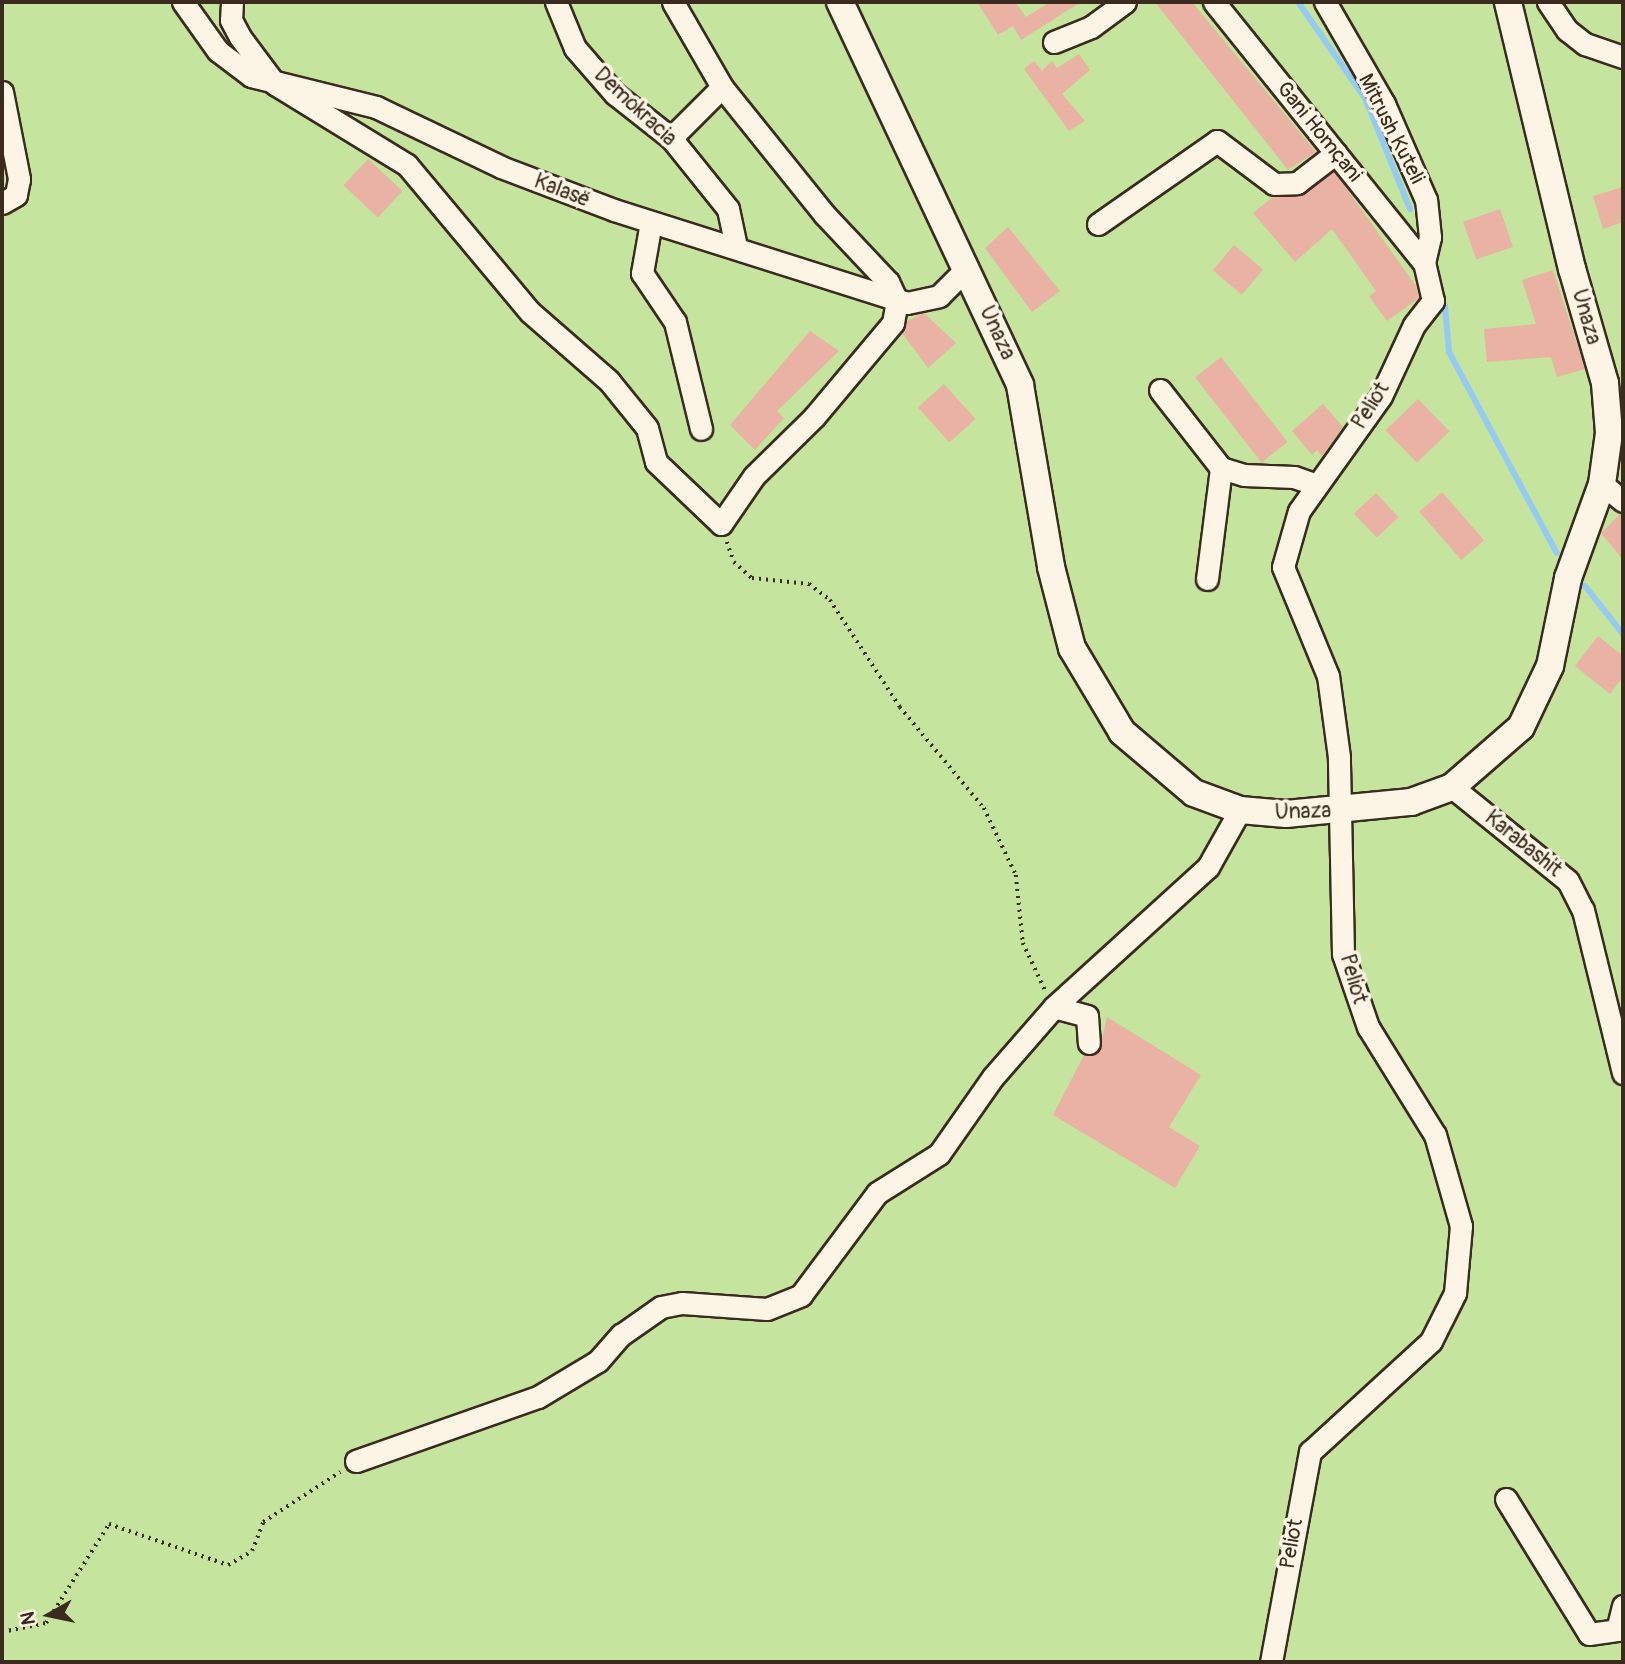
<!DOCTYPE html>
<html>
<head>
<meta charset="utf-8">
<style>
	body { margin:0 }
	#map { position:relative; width:1625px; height:1664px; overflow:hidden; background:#f8e8d8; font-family:Pangolin,sans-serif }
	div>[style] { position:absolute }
	.green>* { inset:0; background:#c5e49d; transform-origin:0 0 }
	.stream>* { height:6px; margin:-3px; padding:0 3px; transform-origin:3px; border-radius:3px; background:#95cbf3 }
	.building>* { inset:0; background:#eab2a2; transform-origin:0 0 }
	.path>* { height:3.5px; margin-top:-1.75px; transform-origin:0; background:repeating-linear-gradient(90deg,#3b2a1e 0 2px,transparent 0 7px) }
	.roads { filter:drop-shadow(2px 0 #3b2a1e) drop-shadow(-2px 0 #3b2a1e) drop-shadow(0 2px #3b2a1e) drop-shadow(0 -2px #3b2a1e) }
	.minor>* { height:21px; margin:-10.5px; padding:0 10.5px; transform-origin:10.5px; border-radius:10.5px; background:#fcf5e5 }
	.major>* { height:26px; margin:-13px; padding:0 13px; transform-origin:13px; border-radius:13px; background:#fcf5e5 }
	span { translate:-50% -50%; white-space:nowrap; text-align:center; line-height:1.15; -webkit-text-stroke:7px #fcf5e5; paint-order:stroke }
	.street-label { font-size:21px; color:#3b2a1e }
	.frame { position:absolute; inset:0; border:4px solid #3b2a1e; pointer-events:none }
	.north { position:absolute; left:14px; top:1580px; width:70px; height:70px; -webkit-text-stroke:5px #fcf5e5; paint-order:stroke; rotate:261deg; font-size:19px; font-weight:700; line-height:28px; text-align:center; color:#3b2a1e }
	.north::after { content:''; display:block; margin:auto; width:24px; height:32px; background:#3b2a1e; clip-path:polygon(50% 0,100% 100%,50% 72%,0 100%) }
</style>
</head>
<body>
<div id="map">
	<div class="green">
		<i style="left:2px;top:2px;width:1621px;height:1660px"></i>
	</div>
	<div class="stream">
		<i style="left:1298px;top:2px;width:117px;rotate:55.1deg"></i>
		<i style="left:1365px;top:98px;width:120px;rotate:67.9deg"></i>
		<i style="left:1445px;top:306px;width:46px;rotate:85deg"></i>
		<i style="left:1449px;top:352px;width:228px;rotate:61.8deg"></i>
		<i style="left:1585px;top:586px;width:61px;rotate:51.6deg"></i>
	</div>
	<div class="building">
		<i style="clip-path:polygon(977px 2px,1015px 2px,1026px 17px,1050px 2px,1081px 2px,1021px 40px,1013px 26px,998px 35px)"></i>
		<i style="clip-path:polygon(1155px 2px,1192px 2px,1316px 152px,1288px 170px)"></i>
		<i style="clip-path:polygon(1079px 54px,1090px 70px,1062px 94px,1085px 121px,1069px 131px,1024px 69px,1034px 61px,1042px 71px,1052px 61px,1057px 68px)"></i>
		<i style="left:368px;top:159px;width:47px;height:36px;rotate:43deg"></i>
		<i style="clip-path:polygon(1334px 171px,1416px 286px,1419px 298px,1387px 321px,1369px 296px,1376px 291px,1332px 229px,1295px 262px,1253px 213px,1273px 197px,1304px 194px)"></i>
		<i style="clip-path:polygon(1623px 187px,1623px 222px,1603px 229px,1593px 196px)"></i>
		<i style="left:1500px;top:209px;width:40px;height:39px;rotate:71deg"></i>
		<i style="clip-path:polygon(1008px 227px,1060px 291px,1032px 312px,985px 248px)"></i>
		<i style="left:1234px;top:245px;width:38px;height:33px;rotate:40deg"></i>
		<i style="clip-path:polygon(1553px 270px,1585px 369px,1557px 377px,1551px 357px,1487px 362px,1484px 329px,1536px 324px,1522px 280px)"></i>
		<i style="clip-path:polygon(924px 313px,956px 343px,928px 368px,902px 333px,907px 321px)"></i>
		<i style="clip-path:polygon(810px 331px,839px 351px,777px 411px,784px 418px,755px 450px,730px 425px)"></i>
		<i style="left:1221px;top:357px;width:108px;height:33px;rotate:52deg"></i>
		<i style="left:944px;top:384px;width:47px;height:35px;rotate:48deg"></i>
		<i style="left:1418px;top:399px;width:45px;height:45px;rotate:46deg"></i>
		<i style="clip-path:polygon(1323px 404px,1343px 427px,1322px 456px,1317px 450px,1312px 455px,1292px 431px)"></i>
		<i style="left:1442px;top:492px;width:64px;height:30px;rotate:49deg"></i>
		<i style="left:1376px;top:493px;width:33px;height:30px;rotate:47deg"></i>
		<i style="clip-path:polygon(1620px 514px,1623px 514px,1623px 560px,1601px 533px)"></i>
		<i style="clip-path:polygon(1598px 636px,1623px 656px,1623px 677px,1610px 694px,1575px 666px)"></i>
		<i style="clip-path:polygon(1107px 1017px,1201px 1075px,1169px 1127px,1200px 1146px,1175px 1188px,1053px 1115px,1084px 1055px,1100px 1049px)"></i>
	</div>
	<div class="path">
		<i style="left:727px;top:542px;width:21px;rotate:71deg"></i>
		<i style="left:734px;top:562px;width:24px;rotate:42deg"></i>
		<i style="left:752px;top:578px;width:57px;rotate:6deg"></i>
		<i style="left:809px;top:584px;width:26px;rotate:37deg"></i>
		<i style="left:830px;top:600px;width:128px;rotate:56.8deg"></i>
		<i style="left:900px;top:707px;width:131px;rotate:50.3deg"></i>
		<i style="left:984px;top:808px;width:74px;rotate:64.5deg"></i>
		<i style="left:1016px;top:875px;width:68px;rotate:84.1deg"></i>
		<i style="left:1023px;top:943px;width:52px;rotate:64.9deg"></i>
		<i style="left:2px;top:1632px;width:45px;rotate:-11.6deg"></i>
		<i style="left:46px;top:1623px;width:117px;rotate:-57.5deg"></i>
		<i style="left:109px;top:1524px;width:126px;rotate:19deg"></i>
		<i style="left:228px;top:1565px;width:28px;rotate:-30deg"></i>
		<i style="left:252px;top:1551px;width:31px;rotate:-69deg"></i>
		<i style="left:263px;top:1522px;width:92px;rotate:-33deg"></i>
	</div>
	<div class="roads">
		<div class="minor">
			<i style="left:183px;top:2px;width:60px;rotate:54.5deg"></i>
			<i style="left:218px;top:51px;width:41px;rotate:37.1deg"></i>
			<i style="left:251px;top:76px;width:129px;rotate:13.9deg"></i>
			<i style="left:376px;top:107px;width:139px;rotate:25.6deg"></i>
			<i style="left:501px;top:167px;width:121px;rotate:20.8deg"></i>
			<i style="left:614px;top:210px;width:307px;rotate:17.6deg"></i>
			<i style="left:907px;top:303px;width:33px;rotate:-12deg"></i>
			<i style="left:939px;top:296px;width:40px;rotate:-45deg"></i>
			<i style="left:232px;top:2px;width:18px;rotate:93deg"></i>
			<i style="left:231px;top:20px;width:19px;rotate:62deg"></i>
			<i style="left:240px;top:37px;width:59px;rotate:53.3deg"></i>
			<i style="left:275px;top:84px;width:155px;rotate:31.5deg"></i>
			<i style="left:407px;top:165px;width:192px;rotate:50.1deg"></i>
			<i style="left:530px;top:312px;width:105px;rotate:41.1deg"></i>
			<i style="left:609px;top:381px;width:60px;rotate:51deg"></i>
			<i style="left:647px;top:428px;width:35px;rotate:75deg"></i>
			<i style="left:656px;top:462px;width:90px;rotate:43.6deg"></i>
			<i style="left:721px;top:524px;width:58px;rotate:-55.5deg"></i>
			<i style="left:754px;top:476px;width:84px;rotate:-44.5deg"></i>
			<i style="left:814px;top:417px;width:123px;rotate:-50deg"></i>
			<i style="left:893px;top:323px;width:22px;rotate:-80deg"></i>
			<i style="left:897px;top:301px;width:21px;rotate:-115deg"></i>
			<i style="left:888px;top:282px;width:93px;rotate:-133.3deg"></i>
			<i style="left:824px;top:214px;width:163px;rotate:-128.8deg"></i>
			<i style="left:722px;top:87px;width:98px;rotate:-120deg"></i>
			<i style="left:556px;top:2px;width:50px;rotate:67.6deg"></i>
			<i style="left:575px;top:48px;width:61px;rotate:49deg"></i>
			<i style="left:615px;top:94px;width:71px;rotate:38.2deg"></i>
			<i style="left:671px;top:138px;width:91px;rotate:51.2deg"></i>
			<i style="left:728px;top:209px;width:39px;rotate:78deg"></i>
			<i style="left:1214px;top:2px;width:335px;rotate:51.2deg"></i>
			<i style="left:1548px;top:2px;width:34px;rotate:56deg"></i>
			<i style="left:1567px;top:30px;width:23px;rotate:38deg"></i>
			<i style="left:1585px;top:44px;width:40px;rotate:18.9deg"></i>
			<i style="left:1054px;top:42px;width:40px;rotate:-22deg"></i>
			<i style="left:1091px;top:27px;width:42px;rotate:-36.3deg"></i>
			<i style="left:2px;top:92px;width:89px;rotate:78.9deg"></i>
			<i style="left:19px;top:179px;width:16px;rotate:101deg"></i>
			<i style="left:16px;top:195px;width:16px;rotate:150deg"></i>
			<i style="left:671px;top:138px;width:72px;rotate:-45deg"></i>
			<i style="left:651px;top:222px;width:52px;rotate:100deg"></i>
			<i style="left:642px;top:273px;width:59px;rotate:56deg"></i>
			<i style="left:675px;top:322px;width:110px;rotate:76.3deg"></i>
			<i style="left:1098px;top:224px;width:145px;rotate:-34.9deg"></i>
			<i style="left:1217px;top:141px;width:71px;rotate:37deg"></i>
			<i style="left:1274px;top:184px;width:23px;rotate:-2deg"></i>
			<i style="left:1297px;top:183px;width:49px;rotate:-37.6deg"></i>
			<i style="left:1160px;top:390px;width:99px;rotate:52deg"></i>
			<i style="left:1221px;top:468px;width:24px;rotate:17deg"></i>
			<i style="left:1244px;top:475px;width:50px;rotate:2.3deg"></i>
			<i style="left:1294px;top:477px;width:24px;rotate:19deg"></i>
			<i style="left:1602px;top:484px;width:27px;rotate:39deg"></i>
			<i style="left:1207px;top:579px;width:112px;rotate:-82.8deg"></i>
			<i style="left:1452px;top:787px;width:149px;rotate:39deg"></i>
			<i style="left:1568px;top:881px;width:33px;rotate:63deg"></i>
			<i style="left:1583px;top:910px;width:168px;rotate:76.2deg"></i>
			<i style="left:1054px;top:1007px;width:34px;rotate:15deg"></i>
			<i style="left:1087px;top:1016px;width:27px;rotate:86deg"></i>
			<i style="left:356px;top:1461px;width:193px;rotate:-19.4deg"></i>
			<i style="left:538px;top:1397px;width:70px;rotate:-31deg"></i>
			<i style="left:598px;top:1361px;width:35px;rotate:-49deg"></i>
			<i style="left:621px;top:1335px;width:49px;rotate:-35deg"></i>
			<i style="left:661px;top:1307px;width:21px;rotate:-11deg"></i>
			<i style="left:682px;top:1303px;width:85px;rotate:4deg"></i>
			<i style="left:767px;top:1309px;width:37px;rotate:-22deg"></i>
			<i style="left:801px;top:1295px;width:127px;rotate:-53.3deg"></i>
			<i style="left:877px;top:1193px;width:73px;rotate:-32.2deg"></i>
			<i style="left:939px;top:1154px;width:94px;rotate:-55deg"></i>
			<i style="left:993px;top:1077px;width:93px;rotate:-48.9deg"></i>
			<i style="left:1054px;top:1007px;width:208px;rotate:-42.3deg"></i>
			<i style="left:1208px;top:867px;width:65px;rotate:-60.7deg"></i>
			<i style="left:1506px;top:1499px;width:158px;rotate:58.4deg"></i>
			<i style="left:1589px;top:1634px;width:28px;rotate:-8deg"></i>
			<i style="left:1617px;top:1630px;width:25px;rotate:-76deg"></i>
			<i style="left:1271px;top:1662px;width:214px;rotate:-79.5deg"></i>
			<i style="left:1310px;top:1452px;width:164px;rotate:-42.5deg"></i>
			<i style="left:1431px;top:1341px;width:54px;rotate:-63.4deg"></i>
			<i style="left:1455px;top:1293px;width:67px;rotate:-84.9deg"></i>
			<i style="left:1461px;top:1226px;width:95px;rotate:-105.9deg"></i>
			<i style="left:1435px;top:1135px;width:127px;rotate:-121.8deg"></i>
			<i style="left:1368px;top:1027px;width:77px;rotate:-108.9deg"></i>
			<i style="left:1343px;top:954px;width:197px;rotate:-91.2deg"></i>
			<i style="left:1339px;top:757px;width:82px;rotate:-97.7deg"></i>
			<i style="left:1328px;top:676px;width:118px;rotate:-112.4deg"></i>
			<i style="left:1283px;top:567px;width:58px;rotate:-74.1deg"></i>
			<i style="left:1299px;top:511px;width:141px;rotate:-54.5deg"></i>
			<i style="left:1381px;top:396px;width:78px;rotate:-65.1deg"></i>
			<i style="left:1414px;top:325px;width:31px;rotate:-52deg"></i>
			<i style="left:1433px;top:301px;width:39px;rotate:-103deg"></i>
			<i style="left:1424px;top:263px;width:27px;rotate:-77deg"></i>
			<i style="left:1430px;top:237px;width:37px;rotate:-96deg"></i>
			<i style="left:1426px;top:200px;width:105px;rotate:-113.6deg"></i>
			<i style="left:1384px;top:104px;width:118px;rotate:-120deg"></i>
		</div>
		<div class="major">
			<i style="left:840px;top:2px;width:423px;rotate:64.8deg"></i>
			<i style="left:1020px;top:385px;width:185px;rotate:80.3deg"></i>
			<i style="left:1051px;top:567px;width:84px;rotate:75.5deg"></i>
			<i style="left:1072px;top:648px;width:98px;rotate:59.2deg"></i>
			<i style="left:1122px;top:732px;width:94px;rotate:40.3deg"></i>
			<i style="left:1194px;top:793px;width:49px;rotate:20.3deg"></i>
			<i style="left:1240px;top:810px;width:46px;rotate:5deg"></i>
			<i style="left:1286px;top:814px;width:126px;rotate:-5.5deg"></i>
			<i style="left:1411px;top:802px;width:44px;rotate:-20.1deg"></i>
			<i style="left:1452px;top:787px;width:91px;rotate:-41deg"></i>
			<i style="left:1521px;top:727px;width:68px;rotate:-64.6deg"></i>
			<i style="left:1550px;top:666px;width:90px;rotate:-78.4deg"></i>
			<i style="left:1568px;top:578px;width:100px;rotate:-70.1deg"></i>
			<i style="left:1602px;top:484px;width:51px;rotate:-82.2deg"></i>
			<i style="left:1609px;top:433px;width:50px;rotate:-94.6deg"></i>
			<i style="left:1605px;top:383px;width:119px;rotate:-106.1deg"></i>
			<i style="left:1572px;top:269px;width:275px;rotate:-103.5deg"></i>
		</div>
	</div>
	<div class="street-label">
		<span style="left:635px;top:107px;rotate:43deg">Demokracia</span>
		<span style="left:1391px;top:129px;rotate:63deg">Mitrush Kuteli</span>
		<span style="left:1319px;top:132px;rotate:51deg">Gani Homçani</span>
		<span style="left:562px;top:191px;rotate:21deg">Kalasë</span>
		<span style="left:1586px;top:317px;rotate:74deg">Unaza</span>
		<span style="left:997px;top:333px;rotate:65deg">Unaza</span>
		<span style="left:1371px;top:406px;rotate:-58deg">Peliot</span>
		<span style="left:1303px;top:812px;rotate:-2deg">Unaza</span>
		<span style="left:1523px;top:844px;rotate:39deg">Karabashit</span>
		<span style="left:1353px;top:979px;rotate:74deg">Peliot</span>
		<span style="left:1292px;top:1544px;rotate:-80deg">Peliot</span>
	</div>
	<div class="frame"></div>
	<div class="north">N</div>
</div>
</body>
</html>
